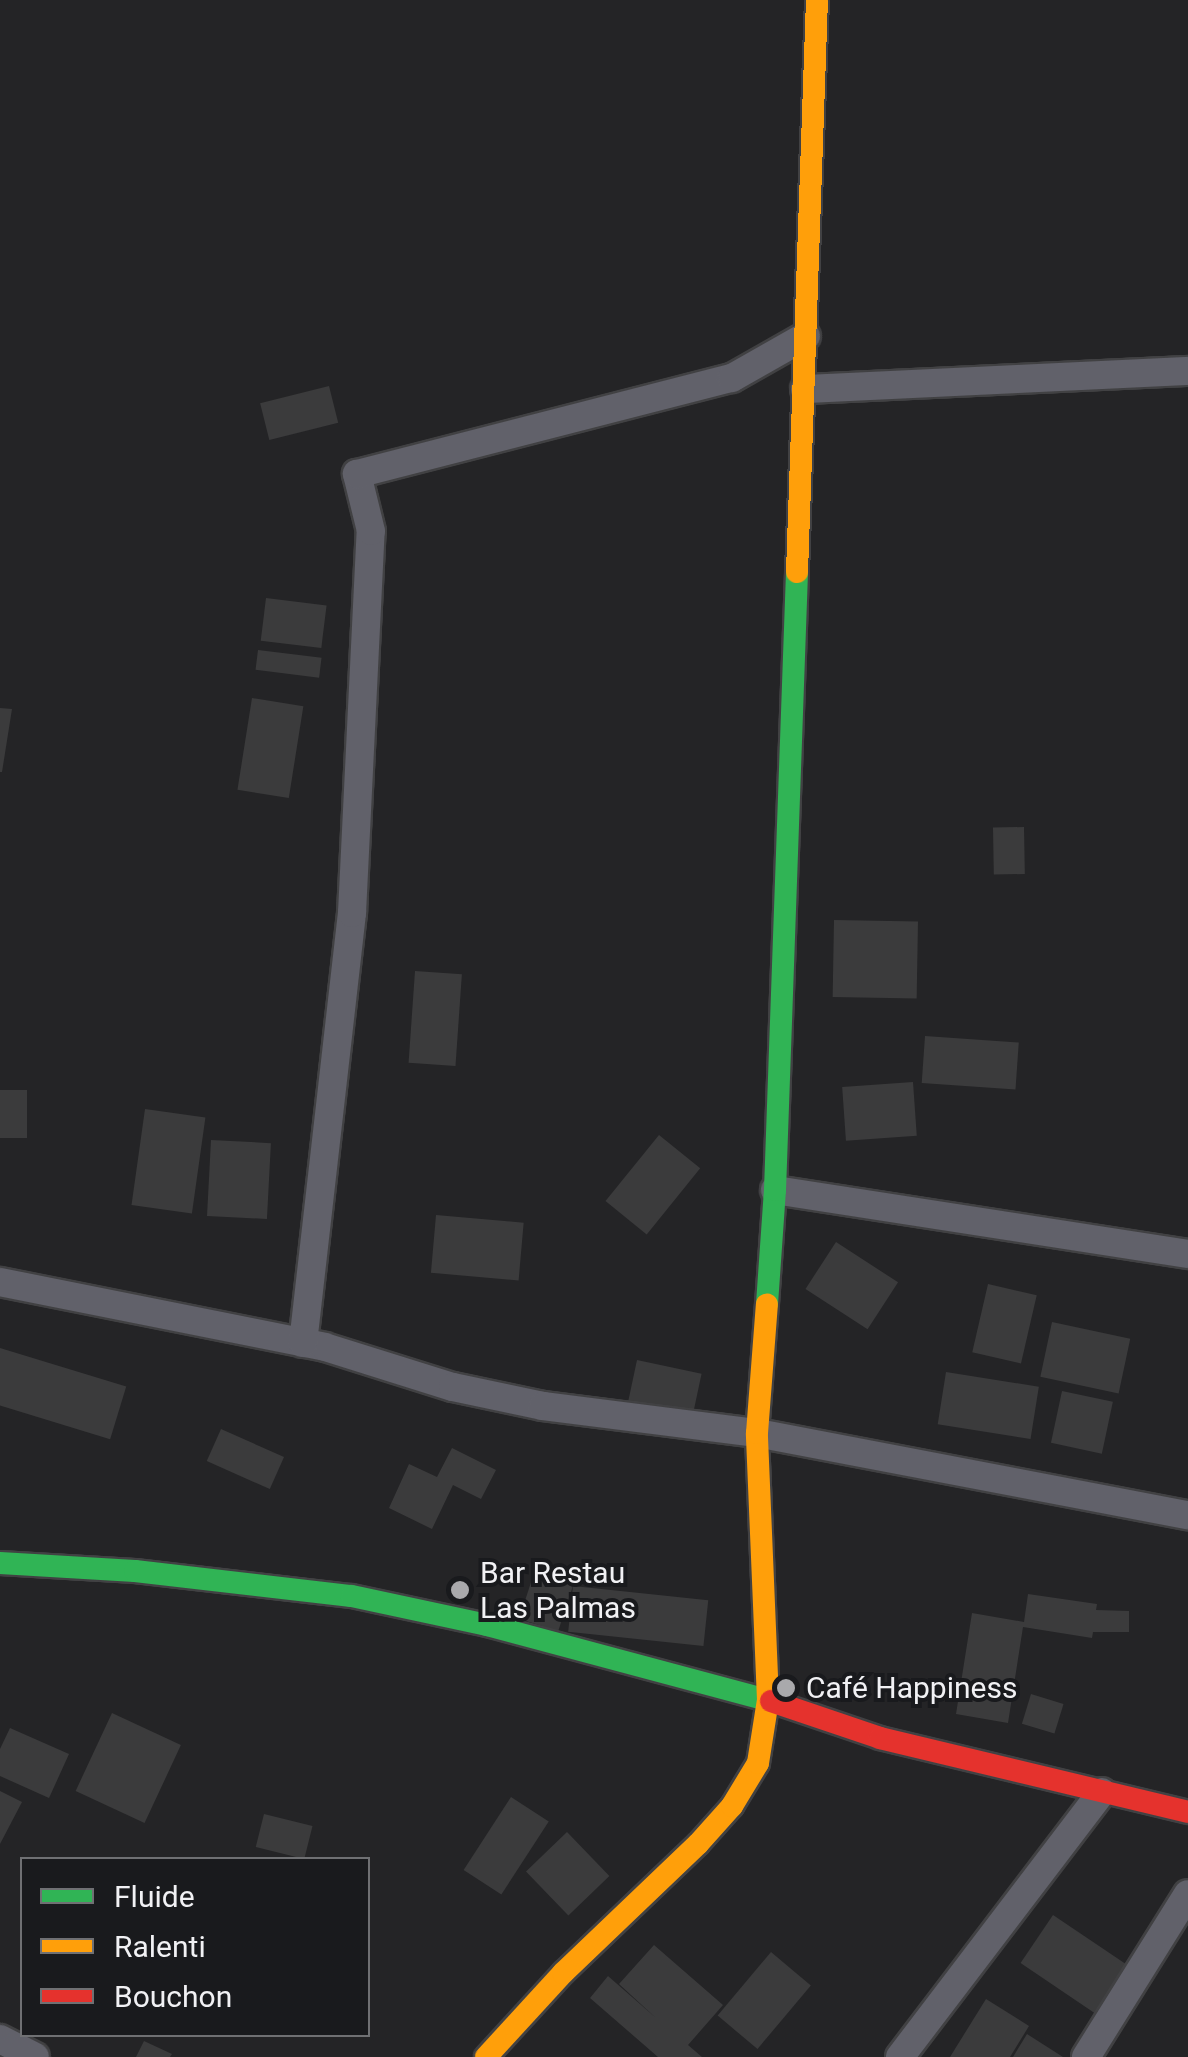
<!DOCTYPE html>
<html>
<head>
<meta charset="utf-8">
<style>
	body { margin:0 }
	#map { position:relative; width:1188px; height:2057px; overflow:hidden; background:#242426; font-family:Roboto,sans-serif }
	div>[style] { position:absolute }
	.building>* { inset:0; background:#3b3b3c; transform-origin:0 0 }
	.roads { filter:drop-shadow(2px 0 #414143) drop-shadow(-2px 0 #414143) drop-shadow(0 2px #414143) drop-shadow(0 -2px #414143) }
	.street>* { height:28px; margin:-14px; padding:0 14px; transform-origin:14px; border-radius:14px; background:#61616a }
	.fast>* { height:22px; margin:-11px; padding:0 11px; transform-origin:11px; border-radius:11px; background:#30b455 }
	.slow>* { height:22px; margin:-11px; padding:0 11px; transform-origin:11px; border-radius:11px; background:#ff9f0a }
	.jam>* { height:22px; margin:-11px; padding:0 11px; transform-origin:11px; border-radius:11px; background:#e5322d }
	.dots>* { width:28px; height:28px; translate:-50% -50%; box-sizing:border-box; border:5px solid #191a1d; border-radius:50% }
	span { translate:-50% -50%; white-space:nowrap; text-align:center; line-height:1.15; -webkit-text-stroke:8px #191a1d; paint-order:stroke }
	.poi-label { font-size:30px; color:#f1f1f4 }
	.left { translate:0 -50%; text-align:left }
	.legend { position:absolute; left:20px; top:1857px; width:350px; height:180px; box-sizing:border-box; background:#191a1d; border:2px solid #6f7073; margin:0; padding:12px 18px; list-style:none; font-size:30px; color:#f1f1f4 }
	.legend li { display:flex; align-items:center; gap:20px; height:50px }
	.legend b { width:50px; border:2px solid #6f7073 }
</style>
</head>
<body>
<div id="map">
	<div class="building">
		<i style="left:329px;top:386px;width:38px;height:71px;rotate:76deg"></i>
		<i style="left:266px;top:598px;width:61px;height:43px;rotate:7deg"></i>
		<i style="left:258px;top:650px;width:64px;height:20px;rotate:7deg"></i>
		<i style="left:252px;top:698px;width:52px;height:93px;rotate:9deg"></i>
		<i style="clip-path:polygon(0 708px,12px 709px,2px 772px,0 772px)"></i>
		<i style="left:1024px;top:827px;width:47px;height:31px;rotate:89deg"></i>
		<i style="left:834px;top:920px;width:84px;height:77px;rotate:1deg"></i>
		<i style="left:415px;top:971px;width:47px;height:92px;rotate:4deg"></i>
		<i style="left:925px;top:1036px;width:94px;height:47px;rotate:4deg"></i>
		<i style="left:913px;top:1082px;width:54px;height:71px;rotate:86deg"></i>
		<i style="left:0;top:1090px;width:27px;height:48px"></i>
		<i style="left:145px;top:1109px;width:61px;height:97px;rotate:8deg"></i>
		<i style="left:659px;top:1135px;width:53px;height:85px;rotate:39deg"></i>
		<i style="left:211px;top:1140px;width:60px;height:76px;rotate:3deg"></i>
		<i style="left:436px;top:1215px;width:88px;height:58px;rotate:5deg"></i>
		<i style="left:836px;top:1242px;width:74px;height:56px;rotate:33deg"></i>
		<i style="left:988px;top:1284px;width:50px;height:70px;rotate:13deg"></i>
		<i style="left:1052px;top:1322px;width:80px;height:56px;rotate:12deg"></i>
		<i style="left:0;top:1348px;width:132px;height:55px;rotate:17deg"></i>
		<i style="left:637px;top:1360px;width:66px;height:50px;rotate:12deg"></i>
		<i style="left:946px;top:1372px;width:94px;height:53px;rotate:9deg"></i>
		<i style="left:1062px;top:1391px;width:52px;height:53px;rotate:12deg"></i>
		<i style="left:221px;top:1429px;width:69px;height:35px;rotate:24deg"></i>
		<i style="clip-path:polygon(452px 1448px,496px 1470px,481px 1499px,453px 1485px,432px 1529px,389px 1508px,409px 1464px,437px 1477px)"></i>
		<i style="left:534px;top:1573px;width:41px;height:48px;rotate:18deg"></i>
		<i style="left:573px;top:1586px;width:136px;height:46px;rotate:6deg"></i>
		<i style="clip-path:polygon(1028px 1594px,1097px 1604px,1096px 1610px,1129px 1611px,1129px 1632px,1093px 1632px,1092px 1638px,1023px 1627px,1008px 1723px,956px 1714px,972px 1613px,1024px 1622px)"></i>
		<i style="left:1031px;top:1694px;width:34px;height:31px;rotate:17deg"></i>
		<i style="left:112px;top:1713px;width:76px;height:86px;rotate:25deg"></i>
		<i style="clip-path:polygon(10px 1728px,69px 1754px,49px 1798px,0 1776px,0 1749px)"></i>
		<i style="clip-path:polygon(0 1791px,22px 1802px,0 1844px)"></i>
		<i style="left:511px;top:1797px;width:45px;height:87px;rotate:33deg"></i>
		<i style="left:264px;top:1814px;width:50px;height:34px;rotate:14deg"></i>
		<i style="left:567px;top:1832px;width:61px;height:57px;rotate:46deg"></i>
		<i style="left:1053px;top:1915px;width:103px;height:58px;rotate:34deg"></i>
		<i style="clip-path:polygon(654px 1945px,723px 2005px,688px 2045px,702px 2057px,658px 2057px,590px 1998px,608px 1976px,656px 2018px,619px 1984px)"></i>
		<i style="left:771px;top:1952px;width:52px;height:83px;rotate:40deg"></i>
		<i style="clip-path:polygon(986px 1999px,1029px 2026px,1010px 2057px,950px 2057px)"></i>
		<i style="clip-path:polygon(1027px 2034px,1063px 2057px,1013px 2057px)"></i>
		<i style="clip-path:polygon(144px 2041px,172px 2054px,170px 2057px,136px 2057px)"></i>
	</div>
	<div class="roads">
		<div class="street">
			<i style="left:805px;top:389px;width:383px;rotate:-2.7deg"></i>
			<i style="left:775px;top:1190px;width:418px;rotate:8.8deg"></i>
			<i style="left:0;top:1282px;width:331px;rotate:11.3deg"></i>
			<i style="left:325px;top:1347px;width:134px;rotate:17.4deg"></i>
			<i style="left:453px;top:1387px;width:92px;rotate:11.9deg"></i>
			<i style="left:543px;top:1406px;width:216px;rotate:7.2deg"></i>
			<i style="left:757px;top:1433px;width:439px;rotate:10.8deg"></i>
			<i style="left:303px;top:1343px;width:433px;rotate:-83.5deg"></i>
			<i style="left:352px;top:913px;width:382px;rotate:-87.2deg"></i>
			<i style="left:371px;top:531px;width:59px;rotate:-103.8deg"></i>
			<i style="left:357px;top:474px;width:387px;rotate:-14.4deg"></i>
			<i style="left:732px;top:378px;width:85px;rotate:-29.6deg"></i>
			<i style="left:0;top:2039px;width:39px;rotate:27deg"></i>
			<i style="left:900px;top:2057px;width:333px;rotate:-52.7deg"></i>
			<i style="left:1086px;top:2057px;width:192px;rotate:-58deg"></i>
		</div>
		<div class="fast">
			<i style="left:767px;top:1304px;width:114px;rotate:-86deg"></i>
			<i style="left:775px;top:1190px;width:618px;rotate:-87.96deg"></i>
			<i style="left:0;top:1563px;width:135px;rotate:3.4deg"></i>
			<i style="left:135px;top:1571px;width:218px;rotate:6.6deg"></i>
			<i style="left:352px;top:1596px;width:138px;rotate:12.1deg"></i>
			<i style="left:487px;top:1625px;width:294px;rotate:15deg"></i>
		</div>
		<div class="slow">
			<i style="left:797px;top:572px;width:572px;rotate:-88deg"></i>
			<i style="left:486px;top:2057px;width:114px;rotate:-47.5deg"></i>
			<i style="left:563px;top:1973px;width:187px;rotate:-43.7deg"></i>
			<i style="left:698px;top:1844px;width:51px;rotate:-48.2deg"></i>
			<i style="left:732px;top:1806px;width:50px;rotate:-58.8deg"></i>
			<i style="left:758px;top:1763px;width:64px;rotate:-81deg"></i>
			<i style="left:768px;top:1700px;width:267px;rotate:-92.4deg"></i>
			<i style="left:757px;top:1433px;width:129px;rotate:-85.6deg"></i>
		</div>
		<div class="jam">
			<i style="left:771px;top:1701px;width:115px;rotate:18.7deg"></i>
			<i style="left:880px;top:1738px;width:317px;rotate:13.5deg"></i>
		</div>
	</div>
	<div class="dots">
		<i style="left:460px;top:1590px;background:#a9a9ac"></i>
		<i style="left:786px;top:1688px;background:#a9a9ac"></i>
	</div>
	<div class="poi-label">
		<span class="left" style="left:480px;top:1590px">Bar Restau<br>Las Palmas</span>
		<span class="left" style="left:806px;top:1688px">Café Happiness</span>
	</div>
	<ul class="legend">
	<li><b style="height:12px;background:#30b455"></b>Fluide</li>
	<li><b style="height:12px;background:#ff9f0a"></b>Ralenti</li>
	<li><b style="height:12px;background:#e5322d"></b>Bouchon</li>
	</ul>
</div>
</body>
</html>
